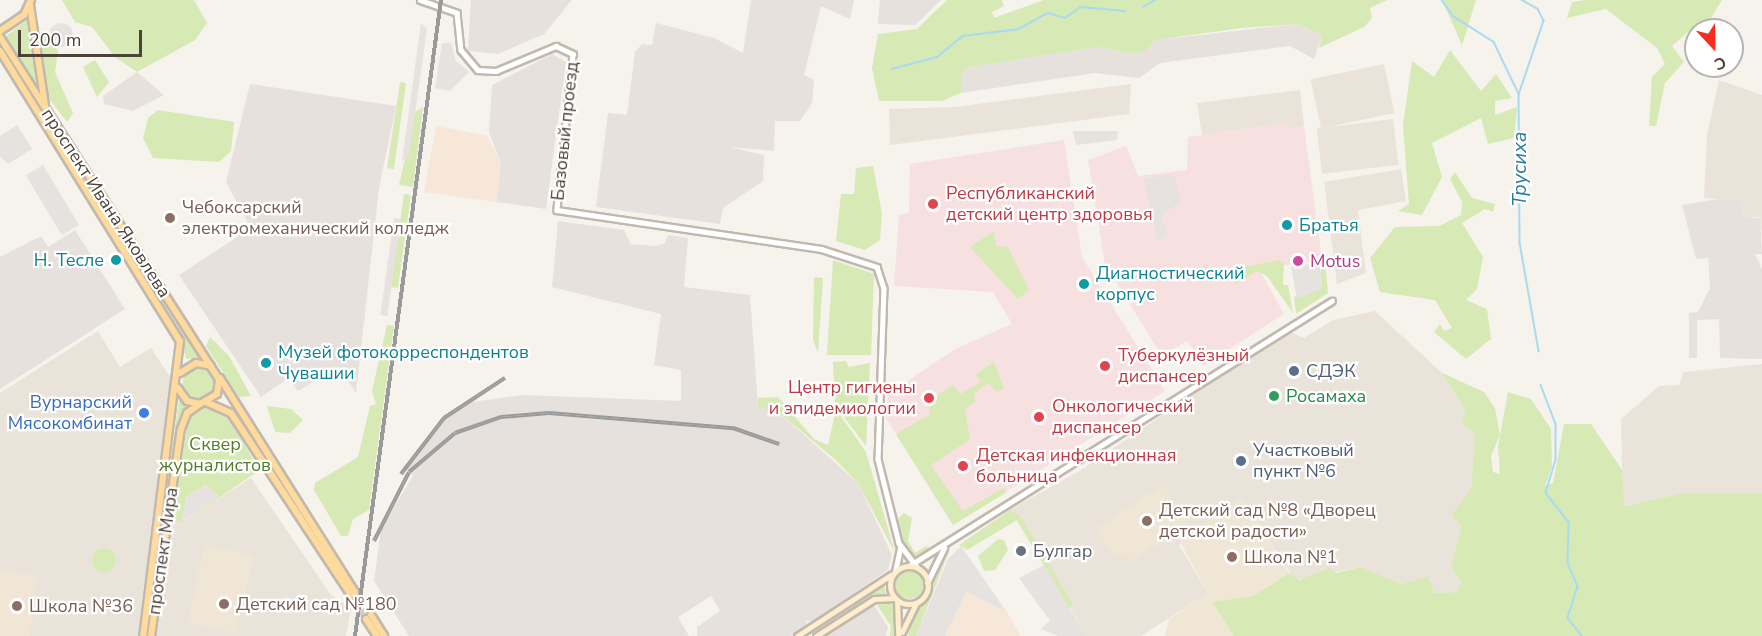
<!DOCTYPE html>
<html>
<head>
<meta charset="utf-8">
<style>
	body { margin:0 }
	#map { position:relative; width:1762px; height:636px; overflow:hidden; background:#f6f2ec; font-family:"Nunito Sans",sans-serif }
	div>[style] { position:absolute }
	.residential>* { inset:0; background:#eae3da; transform-origin:0 0 }
	.commercial>* { inset:0; background:#f7e7d8 }
	.industrial>* { inset:0; background:#e6e1dd }
	.education>* { inset:0; background:#efe6d6; transform-origin:0 0 }
	.medical>* { inset:0; background:#f6e1e0 }
	.green>* { inset:0; background:#d7e9b5; transform-origin:0 0 }
	.round { border-radius:50% }
	.parking>* { inset:0; background:#e5e2e0; transform-origin:0 0 }
	.stream>* { height:1.5px; margin:-0.75px; padding:0 0.75px; transform-origin:0.75px; border-radius:0.75px; background:#aadaf1 }
	.primary-tunnel>* { height:6px; margin-top:-3px; transform-origin:0; background:repeating-linear-gradient(90deg,#d4cfc8 0 6px,transparent 0 9px) }
	.roads { filter:drop-shadow(2px 0 #c2b9ae) drop-shadow(-2px 0 #c2b9ae) drop-shadow(0 2px #c2b9ae) drop-shadow(0 -2px #c2b9ae) }
	.tertiary>* { height:4.5px; margin:-2.25px; padding:0 2.25px; transform-origin:2.25px; border-radius:2.25px; background:#fff }
	.secondary>* { height:5px; margin:-2.5px; padding:0 2.5px; transform-origin:2.5px; border-radius:2.5px; background:#feeecd }
	.secondary>.ring { margin:-2.5px; padding:0; box-sizing:content-box; background:none; border:5px solid #feeecd; border-radius:50% }
	.primary>* { height:6px; margin:-3px; padding:0 3px; transform-origin:3px; border-radius:3px; background:#feda9d }
	.rail>* { height:4px; margin-top:-2px; transform-origin:0; background:repeating-linear-gradient(90deg,#fff 0 4.5px,#9a9a9a 0 9px); box-sizing:border-box; border-block:2px solid #9a9a9a }
	.dots>* { width:16px; height:16px; translate:-50% -50%; box-sizing:border-box; border:3px solid #fff; border-radius:50% }
	span { translate:-50% -50%; white-space:nowrap; text-align:center; line-height:1.15; -webkit-text-stroke:4.5px #fff; paint-order:stroke }
	.street-label { font-size:18px; color:#4b4239 }
	.health-label { font-size:18px; color:#be3a42 }
	.left { translate:0 -50%; text-align:left }
	.right { translate:-100% -50%; text-align:right }
	.education-label { font-size:18px; color:#785e54 }
	.culture-label { font-size:18px; color:#0d838f }
	.hotel-label { font-size:18px; color:#b23c85 }
	.service-label { font-size:18px; color:#4e5e75 }
	.leisure-label { font-size:18px; color:#27864d }
	.shop-label { font-size:18px; color:#366cbe }
	.park-label { font-size:18px; color:#527e2b }
	.worship-label { font-size:18px; color:#5b616d }
	.water-label { font-size:20px; color:#2b799f; font-style:italic }
	.north { position:absolute; left:1684px; top:18px; width:60px; height:60px; box-sizing:border-box; background:#fff; border:2px solid #b7b3b0; border-radius:50%; rotate:158deg; font-size:16px; font-weight:700; line-height:24px; text-align:center; color:#4b4239 }
	.north::after { content:''; display:block; margin:auto; width:21px; height:27px; background:#fa2c1f; clip-path:polygon(50% 0,100% 100%,50% 72%,0 100%) }
	.scale { position:absolute; left:18px; top:30px; width:124px; height:27px; box-sizing:border-box; border:3px solid #4b4239; border-top:0; padding-left:8px; font-size:18px; line-height:21px; white-space:nowrap; color:#4b4239; -webkit-text-stroke:4px #fff; paint-order:stroke }
</style>
</head>
<body>
<div id="map">
	<div class="residential">
		<i style="left:1384px;top:64px;width:50px;height:75px;rotate:78deg"></i>
		<i style="clip-path:polygon(1719px 80px,1762px 95px,1762px 239px,1760px 217px,1743px 218px,1742px 201px,1704px 198px,1707px 135px)"></i>
		<i style="clip-path:polygon(1131px 84px,1129px 114px,890px 145px,889px 109px,955px 107px)"></i>
		<i style="clip-path:polygon(1300px 90px,1304px 126px,1288px 129px,1287px 123px,1202px 135px,1197px 103px)"></i>
		<i style="left:1393px;top:119px;width:46px;height:77px;rotate:83deg"></i>
		<i style="clip-path:polygon(1401px 169px,1406px 201px,1358px 210px,1366px 273px,1337px 284px,1324px 182px)"></i>
		<i style="clip-path:polygon(1375px 311px,1442px 373px,1465px 409px,1462px 423px,1475px 434px,1471px 489px,1453px 515px,1461px 526px,1451px 568px,1461px 584px,1457px 592px,1434px 593px,1428px 578px,1401px 584px,1361px 567px,1295px 580px,1242px 499px,1179px 545px,1208px 593px,1141px 636px,1087px 636px,1010px 510px,1081px 470px,1288px 331px,1304px 338px,1333px 320px)"></i>
		<i style="clip-path:polygon(98px 331px,120px 367px,151px 348px,174px 383px,140px 636px,0 636px,0 393px)"></i>
		<i style="clip-path:polygon(1762px 364px,1762px 493px,1684px 493px,1623px 506px,1621px 419px,1659px 386px,1679px 385px,1684px 372px)"></i>
		<i style="clip-path:polygon(251px 478px,331px 595px,351px 608px,346px 636px,156px 636px,171px 521px,182px 522px)"></i>
	</div>
	<div class="commercial">
		<i style="clip-path:polygon(436px 126px,487px 136px,501px 164px,497px 202px,424px 192px)"></i>
		<i style="clip-path:polygon(966px 592px,1006px 611px,1021px 636px,945px 636px)"></i>
	</div>
	<div class="industrial">
		<i style="clip-path:polygon(471px 0,572px 0,544px 34px,498px 54px,468px 51px)"></i>
		<i style="clip-path:polygon(751px 0,854px 0,850px 19px,821px 6px,804px 75px,814px 80px,812px 103px,800px 121px,775px 121px,774px 151px,730px 147px,764px 155px,763px 181px,723px 208px,720px 224px,596px 207px,608px 113px,627px 115px,635px 52px,642px 44px,652px 45px,656px 23px,714px 38px,743px 53px)"></i>
		<i style="clip-path:polygon(880px 0,941px 0,915px 25px,878px 24px)"></i>
		<i style="clip-path:polygon(1297px 24px,1322px 35px,1314px 59px,1290px 46px,1160px 63px,1139px 78px,1095px 73px,961px 93px,961px 72px,970px 67px,1098px 47px,1132px 54px,1146px 51px,1156px 40px)"></i>
		<i style="clip-path:polygon(552px 54px,566px 62px,546px 209px,497px 202px,501px 164px,489px 132px,492px 85px)"></i>
		<i style="clip-path:polygon(137px 72px,164px 95px,133px 111px,104px 104px,103px 96px)"></i>
		<i style="clip-path:polygon(250px 84px,396px 106px,379px 188px,356px 393px,339px 367px,298px 391px,289px 378px,261px 397px,179px 275px,251px 228px,226px 182px)"></i>
		<i style="clip-path:polygon(1719px 199px,1742px 201px,1743px 218px,1760px 218px,1762px 254px,1755px 254px,1762px 269px,1762px 359px,1720px 358px,1719px 319px,1697px 320px,1697px 358px,1689px 358px,1689px 313px,1698px 312px,1710px 288px,1708px 258px,1696px 259px,1682px 205px)"></i>
		<i style="clip-path:polygon(558px 221px,624px 230px,631px 244px,655px 246px,665px 243px,668px 235px,688px 238px,684px 287px,750px 295px,758px 406px,775px 409px,858px 483px,892px 555px,888px 570px,811px 622px,805px 620px,808px 625px,791px 636px,697px 636px,697px 627px,720px 611px,711px 596px,678px 617px,689px 636px,409px 636px,374px 581px,381px 529px,413px 476px,406px 469px,446px 419px,472px 402px,523px 395px,681px 401px,681px 370px,654px 365px,661px 314px,552px 287px)"></i>
		<i style="clip-path:polygon(75px 230px,125px 309px,0 389px,0 257px,41px 236px,48px 247px)"></i>
		<i style="clip-path:polygon(874px 605px,888px 627px,886px 636px,826px 636px)"></i>
	</div>
	<div class="education">
		<i style="clip-path:polygon(1163px 485px,1189px 525px,1129px 562px,1126px 554px,1113px 555px,1096px 529px)"></i>
		<i style="clip-path:polygon(1242px 499px,1289px 573px,1253px 596px,1212px 602px,1234px 636px,1165px 636px,1169px 619px,1208px 593px,1179px 540px)"></i>
		<i style="left:205px;top:545px;width:50px;height:79px;rotate:13deg"></i>
		<i style="clip-path:polygon(0 571px,37px 575px,30px 636px,0 636px)"></i>
	</div>
	<div class="medical">
		<i style="clip-path:polygon(1287px 123px,1289px 129px,1304px 126px,1322px 260px,1259px 269px,1284px 314px,1204px 365px,1187px 341px,1162px 356px,1105px 264px,1088px 160px,1126px 146px,1138px 176px,1187px 170px,1188px 137px)"></i>
		<i style="clip-path:polygon(1064px 140px,1082px 257px,1165px 391px,953px 525px,886px 418px,889px 382px,906px 382px,957px 348px,1012px 324px,993px 292px,894px 286px,899px 215px,909px 213px,910px 164px)"></i>
	</div>
	<div class="green">
		<i style="clip-path:polygon(62px 0,194px 0,207px 23px,195px 40px,137px 72px,115px 57px,92px 27px,75px 22px)"></i>
		<i style="clip-path:polygon(947px 0,1002px 0,1004px 6px,992px 12px,994px 18px,1044px 0,1387px 0,1370px 8px,1372px 18px,1364px 27px,1319px 48px,1322px 35px,1297px 24px,1241px 28px,1156px 40px,1146px 51px,1132px 54px,1098px 47px,970px 67px,961px 72px,961px 93px,942px 101px,879px 101px,872px 68px,878px 34px,917px 29px)"></i>
		<i style="clip-path:polygon(1442px 0,1476px 0,1462px 45px)"></i>
		<i style="clip-path:polygon(1585px 0,1722px 0,1704px 29px,1695px 26px,1672px 46px,1684px 62px,1665px 83px,1656px 126px,1649px 126px,1652px 77px,1665px 64px,1657px 48px,1606px 9px,1567px 18px,1572px 2px)"></i>
		<i style="clip-path:polygon(28px 19px,38px 81px,35px 85px,5px 37px)"></i>
		<i style="clip-path:polygon(45px 34px,58px 51px,55px 72px,73px 113px,67px 122px,46px 95px,37px 39px)"></i>
		<i style="clip-path:polygon(0 43px,201px 356px,200px 358px,186px 359px,177px 323px)"></i>
		<i style="clip-path:polygon(1450px 50px,1481px 91px,1496px 74px,1512px 98px,1495px 101px,1495px 115px,1517px 107px,1514px 138px,1488px 144px,1481px 118px,1432px 143px,1442px 177px,1422px 215px,1398px 211px,1409px 204px,1403px 125px,1412px 61px,1434px 77px)"></i>
		<i style="clip-path:polygon(95px 60px,109px 82px,97px 97px,83px 67px)"></i>
		<i style="clip-path:polygon(400px 82px,406px 83px,394px 169px,387px 168px)"></i>
		<i style="clip-path:polygon(423px 107px,413px 187px,399px 185px,415px 112px)"></i>
		<i style="clip-path:polygon(158px 110px,234px 122px,231px 151px,219px 162px,153px 158px,143px 138px,148px 118px)"></i>
		<i style="clip-path:polygon(873px 166px,882px 214px,880px 240px,865px 250px,836px 241px,841px 194px,854px 194px,856px 168px)"></i>
		<i style="clip-path:polygon(1455px 172px,1472px 198px,1495px 204px,1493px 212px,1485px 209px,1462px 223px,1483px 257px,1477px 289px,1466px 300px,1487px 309px,1491px 339px,1466px 359px,1434px 332px,1440px 324px,1444px 331px,1452px 328px,1435px 300px,1380px 292px,1370px 258px,1395px 227px,1439px 226px,1461px 215px,1462px 202px,1450px 179px)"></i>
		<i style="left:404px;top:194px;width:7px;height:94px;rotate:8deg"></i>
		<i style="clip-path:polygon(994px 231px,996px 246px,1008px 247px,1029px 290px,1018px 299px,970px 247px)"></i>
		<i style="clip-path:polygon(833px 260px,874px 274px,871px 355px,827px 355px)"></i>
		<i style="clip-path:polygon(1280px 260px,1284px 263px,1283px 285px,1288px 285px,1293px 313px,1267px 276px,1257px 271px,1235px 284px,1227px 270px)"></i>
		<i style="clip-path:polygon(1325px 262px,1328px 293px,1296px 314px,1294px 297px,1322px 288px,1320px 263px)"></i>
		<i style="clip-path:polygon(814px 277px,823px 278px,818px 353px,813px 339px)"></i>
		<i style="clip-path:polygon(387px 325px,394px 326px,369px 510px,353px 519px,348px 536px,341px 536px,314px 490px,315px 483px,358px 457px,370px 406px,376px 404px,372px 391px)"></i>
		<i style="clip-path:polygon(210px 337px,229px 356px,251px 396px,239px 397px,206px 346px)"></i>
		<i style="clip-path:polygon(846px 361px,849px 367px,870px 363px,866px 446px,835px 405px,833px 362px)"></i>
		<i style="clip-path:polygon(994px 362px,1004px 388px,997px 392px,988px 383px,974px 394px,975px 402px,965px 409px,970px 439px,931px 465px,963px 511px,1004px 488px,1007px 492px,953px 525px,896px 434px,930px 414px,929px 401px,953px 385px,960px 394px,981px 382px,976px 374px)"></i>
		<i class="round" style="left:183px;top:367px;width:32px;height:32px"></i>
		<i style="clip-path:polygon(1442px 373px,1484px 392px,1495px 408px,1500px 435px,1491px 456px,1493px 472px,1500px 474px,1498px 447px,1508px 392px,1531px 399px,1551px 429px,1552px 467px,1545px 486px,1553px 483px,1564px 424px,1591px 424px,1622px 470px,1624px 506px,1684px 493px,1762px 493px,1762px 636px,1234px 636px,1212px 602px,1253px 596px,1289px 573px,1299px 580px,1329px 568px,1336px 573px,1361px 567px,1401px 584px,1428px 577px,1434px 593px,1457px 592px,1461px 583px,1451px 568px,1461px 526px,1452px 515px,1471px 489px,1475px 434px,1462px 423px,1465px 409px)"></i>
		<i style="clip-path:polygon(778px 397px,814px 439px,828px 445px,835px 414px,840px 415px,866px 452px,895px 553px,858px 483px,838px 462px,775px 409px,758px 407px,758px 398px)"></i>
		<i style="clip-path:polygon(179px 400px,186px 406px,179px 418px,145px 636px)"></i>
		<i style="clip-path:polygon(267px 406px,291px 409px,303px 420px,290px 433px,275px 432px)"></i>
		<i style="clip-path:polygon(213px 407px,227px 416px,260px 470px,186px 520px,218px 496px,206px 485px,186px 497px,182px 522px,171px 521px,188px 421px,199px 409px)"></i>
		<i style="clip-path:polygon(1010px 510px,1020px 516px,1073px 604px,1069px 608px,1017px 520px,967px 550px,959px 545px)"></i>
		<i style="clip-path:polygon(904px 513px,912px 518px,908px 541px,915px 553px,926px 546px,931px 549px,920px 558px,910px 556px,903px 544px,896px 521px)"></i>
		<i style="clip-path:polygon(998px 539px,1004px 540px,1008px 550px,995px 570px,984px 571px,978px 556px)"></i>
		<i style="clip-path:polygon(951px 546px,916px 636px,908px 636px,912px 617px,928px 598px,933px 571px)"></i>
		<i class="round" style="left:92px;top:548px;width:24px;height:24px"></i>
		<i class="round" style="left:894px;top:569px;width:30px;height:30px"></i>
		<i style="clip-path:polygon(884px 581px,886px 594px,872px 596px,821px 627px)"></i>
		<i style="clip-path:polygon(886px 600px,895px 605px,896px 636px,890px 636px,891px 626px,875px 602px)"></i>
	</div>
	<div class="parking">
		<i style="clip-path:polygon(421px 23px,427px 29px,409px 156px,402px 161px)"></i>
		<i class="round" style="left:49px;top:23px;width:24px;height:24px"></i>
		<i style="clip-path:polygon(442px 43px,451px 43px,456px 61px,469px 72px,450px 91px,435px 88px)"></i>
		<i style="clip-path:polygon(17px 125px,32px 149px,8px 164px,0 157px,0 136px)"></i>
		<i style="clip-path:polygon(1118px 131px,1117px 140px,1076px 145px,1073px 131px)"></i>
		<i style="left:43px;top:165px;width:70px;height:20px;rotate:59deg"></i>
		<i style="clip-path:polygon(1174px 174px,1181px 201px,1161px 216px,1169px 236px,1158px 241px,1143px 179px)"></i>
		<i style="left:394px;top:218px;width:7px;height:98px;rotate:8deg"></i>
		<i style="clip-path:polygon(1320px 263px,1322px 288px,1297px 299px,1291px 266px)"></i>
		<i style="clip-path:polygon(207px 485px,218px 496px,182px 522px,186px 497px)"></i>
		<i style="clip-path:polygon(961px 546px,1006px 611px,966px 592px,945px 636px,916px 636px,948px 559px)"></i>
		<i style="clip-path:polygon(1044px 565px,1069px 608px,1087px 636px,1058px 636px,1041px 629px,1050px 621px,1019px 578px)"></i>
	</div>
	<div class="stream">
		<i style="left:1442px;top:0;width:19px;rotate:55deg"></i>
		<i style="left:1453px;top:16px;width:49px;rotate:32.4deg"></i>
		<i style="left:1494px;top:42px;width:58px;rotate:64.3deg"></i>
		<i style="left:1522px;top:0;width:18px;rotate:29deg"></i>
		<i style="left:1538px;top:9px;width:13px;rotate:63deg"></i>
		<i style="left:1544px;top:21px;width:78px;rotate:108.7deg"></i>
		<i style="left:1519px;top:95px;width:148px;rotate:89.6deg"></i>
		<i style="left:1520px;top:243px;width:110px;rotate:80deg"></i>
		<i style="left:1143px;top:7px;width:14px;rotate:-30deg"></i>
		<i style="left:892px;top:69px;width:47px;rotate:-14.9deg"></i>
		<i style="left:937px;top:57px;width:33px;rotate:-39deg"></i>
		<i style="left:963px;top:36px;width:56px;rotate:-7.1deg"></i>
		<i style="left:1019px;top:29px;width:33px;rotate:-29deg"></i>
		<i style="left:1048px;top:13px;width:18px;rotate:16deg"></i>
		<i style="left:1065px;top:18px;width:19px;rotate:-35deg"></i>
		<i style="left:1081px;top:7px;width:44px;rotate:5.2deg"></i>
		<i style="left:1541px;top:385px;width:42px;rotate:69deg"></i>
		<i style="left:1556px;top:424px;width:36px;rotate:90deg"></i>
		<i style="left:1556px;top:460px;width:34px;rotate:107deg"></i>
		<i style="left:1546px;top:493px;width:37px;rotate:52deg"></i>
		<i style="left:1569px;top:522px;width:41px;rotate:91.4deg"></i>
		<i style="left:1568px;top:563px;width:26px;rotate:67deg"></i>
		<i style="left:1578px;top:587px;width:33px;rotate:108deg"></i>
		<i style="left:1568px;top:618px;width:23px;rotate:52deg"></i>
	</div>
	<div class="primary-tunnel">
		<i style="left:355px;top:592px;width:28px;rotate:55deg"></i>
		<i style="left:351px;top:595px;width:28px;rotate:58deg"></i>
	</div>
	<div class="roads">
		<div class="tertiary">
			<i style="left:420px;top:0;width:39px;rotate:19deg"></i>
			<i style="left:457px;top:13px;width:37px;rotate:84deg"></i>
			<i style="left:461px;top:50px;width:26px;rotate:50deg"></i>
			<i style="left:478px;top:70px;width:18px;rotate:3deg"></i>
			<i style="left:496px;top:71px;width:65px;rotate:-22.6deg"></i>
			<i style="left:556px;top:46px;width:19px;rotate:25deg"></i>
			<i style="left:573px;top:54px;width:157px;rotate:95.9deg"></i>
			<i style="left:557px;top:210px;width:267px;rotate:8.4deg"></i>
			<i style="left:821px;top:249px;width:59px;rotate:17.8deg"></i>
			<i style="left:877px;top:267px;width:22px;rotate:72deg"></i>
			<i style="left:884px;top:288px;width:171px;rotate:92deg"></i>
			<i style="left:878px;top:459px;width:87px;rotate:76deg"></i>
			<i style="left:899px;top:543px;width:30px;rotate:53deg"></i>
			<i style="left:909px;top:566px;width:499px;rotate:-32.1deg"></i>
			<i style="left:895px;top:572px;width:24px;rotate:-78deg"></i>
			<i style="left:927px;top:583px;width:39px;rotate:-64deg"></i>
		</div>
		<div class="secondary">
			<i class="ring" style="left:890px;top:566px;width:33px;height:33px"></i>
			<i style="left:897px;top:600px;width:36px;rotate:88deg"></i>
			<i style="left:902px;top:632px;width:32px;rotate:-64deg"></i>
			<i style="left:797px;top:636px;width:113px;rotate:-33.1deg"></i>
			<i style="left:816px;top:636px;width:69px;rotate:-32.5deg"></i>
			<i style="left:874px;top:599px;width:21px;rotate:-3deg"></i>
		</div>
		<div class="primary">
			<i style="left:30px;top:5px;width:101px;rotate:81.5deg"></i>
			<i style="left:0;top:31px;width:29px;rotate:-34deg"></i>
			<i style="left:24px;top:15px;width:17px;rotate:-65deg"></i>
			<i style="left:0;top:37px;width:407px;rotate:57.4deg"></i>
			<i style="left:219px;top:380px;width:14px;rotate:98deg"></i>
			<i style="left:217px;top:394px;width:20px;rotate:150deg"></i>
			<i style="left:200px;top:404px;width:13px;rotate:-167deg"></i>
			<i style="left:187px;top:401px;width:16px;rotate:-125deg"></i>
			<i style="left:0;top:51px;width:341px;rotate:58.2deg"></i>
			<i style="left:180px;top:341px;width:297px;rotate:97.1deg"></i>
			<i style="left:180px;top:373px;width:19px;rotate:-32deg"></i>
			<i style="left:196px;top:363px;width:15px;rotate:11deg"></i>
			<i style="left:220px;top:378px;width:253px;rotate:57.8deg"></i>
			<i style="left:206px;top:402px;width:27px;rotate:24deg"></i>
			<i style="left:231px;top:413px;width:218px;rotate:56.6deg"></i>
			<i style="left:371px;top:615px;width:25px;rotate:58deg"></i>
			<i style="left:366px;top:619px;width:20px;rotate:57deg"></i>
			<i style="left:151px;top:636px;width:209px;rotate:-81.8deg"></i>
			<i style="left:181px;top:429px;width:17px;rotate:-69deg"></i>
			<i style="left:187px;top:413px;width:16px;rotate:-35deg"></i>
		</div>
	</div>
	<div class="rail">
		<i style="left:401px;top:474px;width:71px;rotate:-52.5deg"></i>
		<i style="left:444px;top:418px;width:73px;rotate:-33.3deg"></i>
		<i style="left:374px;top:541px;width:77px;rotate:-63.1deg"></i>
		<i style="left:409px;top:472px;width:60px;rotate:-40.3deg"></i>
		<i style="left:455px;top:433px;width:49px;rotate:-19.2deg"></i>
		<i style="left:501px;top:417px;width:48px;rotate:-4.8deg"></i>
		<i style="left:549px;top:413px;width:185px;rotate:4.7deg"></i>
		<i style="left:733px;top:428px;width:49px;rotate:19.2deg"></i>
		<i style="left:355px;top:636px;width:642px;rotate:-82.3deg"></i>
	</div>
	<div class="dots">
		<i style="left:933px;top:204px;background:#e0444e"></i>
		<i style="left:170px;top:218px;background:#8d6e63"></i>
		<i style="left:1287px;top:225px;background:#0f9aa8"></i>
		<i style="left:116px;top:260px;background:#0f9aa8"></i>
		<i style="left:1298px;top:261px;background:#d1479c"></i>
		<i style="left:1084px;top:284px;background:#0f9aa8"></i>
		<i style="left:266px;top:363px;background:#0f9aa8"></i>
		<i style="left:1105px;top:366px;background:#e0444e"></i>
		<i style="left:1294px;top:371px;background:#5c6f8a"></i>
		<i style="left:1274px;top:396px;background:#2e9e5b"></i>
		<i style="left:929px;top:398px;background:#e0444e"></i>
		<i style="left:144px;top:413px;background:#3f7fe0"></i>
		<i style="left:1039px;top:417px;background:#e0444e"></i>
		<i style="left:1241px;top:461px;background:#5c6f8a"></i>
		<i style="left:963px;top:466px;background:#e0444e"></i>
		<i style="left:1147px;top:521px;background:#8d6e63"></i>
		<i style="left:1021px;top:551px;background:#6b7280"></i>
		<i style="left:1232px;top:557px;background:#8d6e63"></i>
		<i style="left:224px;top:604px;background:#8d6e63"></i>
		<i style="left:17px;top:606px;background:#8d6e63"></i>
	</div>
	<div class="street-label">
		<span style="left:565px;top:131px;rotate:-84deg">Базовый проезд</span>
		<span style="left:106px;top:203px;rotate:57deg">проспект Ивана Яковлева</span>
		<span style="left:163px;top:551px;rotate:-82deg">проспект Мира</span>
	</div>
	<div class="health-label">
		<span class="left" style="left:946px;top:204px">Республиканский<br>детский центр здоровья</span>
		<span class="left" style="left:1118px;top:366px">Туберкулёзный<br>диспансер</span>
		<span class="right" style="left:916px;top:398px">Центр гигиены<br>и эпидемиологии</span>
		<span class="left" style="left:1052px;top:417px">Онкологический<br>диспансер</span>
		<span class="left" style="left:976px;top:466px">Детская инфекционная<br>больница</span>
	</div>
	<div class="education-label">
		<span class="left" style="left:182px;top:218px">Чебоксарский<br>электромеханический колледж</span>
		<span class="left" style="left:1159px;top:521px">Детский сад №8 «Дворец<br>детской радости»</span>
		<span class="left" style="left:1244px;top:557px">Школа №1</span>
		<span class="left" style="left:236px;top:604px">Детский сад №180</span>
		<span class="left" style="left:29px;top:606px">Школа №36</span>
	</div>
	<div class="culture-label">
		<span class="left" style="left:1299px;top:225px">Братья</span>
		<span class="right" style="left:104px;top:260px">Н. Тесле</span>
		<span class="left" style="left:1096px;top:284px">Диагностический<br>корпус</span>
		<span class="left" style="left:278px;top:363px">Музей фотокорреспондентов<br>Чувашии</span>
	</div>
	<div class="hotel-label">
		<span class="left" style="left:1310px;top:261px">Motus</span>
	</div>
	<div class="service-label">
		<span class="left" style="left:1306px;top:371px">СДЭК</span>
		<span class="left" style="left:1253px;top:461px">Участковый<br>пункт №6</span>
	</div>
	<div class="leisure-label">
		<span class="left" style="left:1286px;top:396px">Росамаха</span>
	</div>
	<div class="shop-label">
		<span class="right" style="left:132px;top:413px">Вурнарский<br>Мясокомбинат</span>
	</div>
	<div class="park-label">
		<span style="left:215px;top:455px">Сквер<br>журналистов</span>
	</div>
	<div class="worship-label">
		<span class="left" style="left:1033px;top:551px">Булгар</span>
	</div>
	<div class="water-label">
		<span style="left:1519px;top:169px;rotate:-90deg">Трусиха</span>
	</div>
	<div class="north">С</div>
	<div class="scale">200 m</div>
</div>
</body>
</html>
